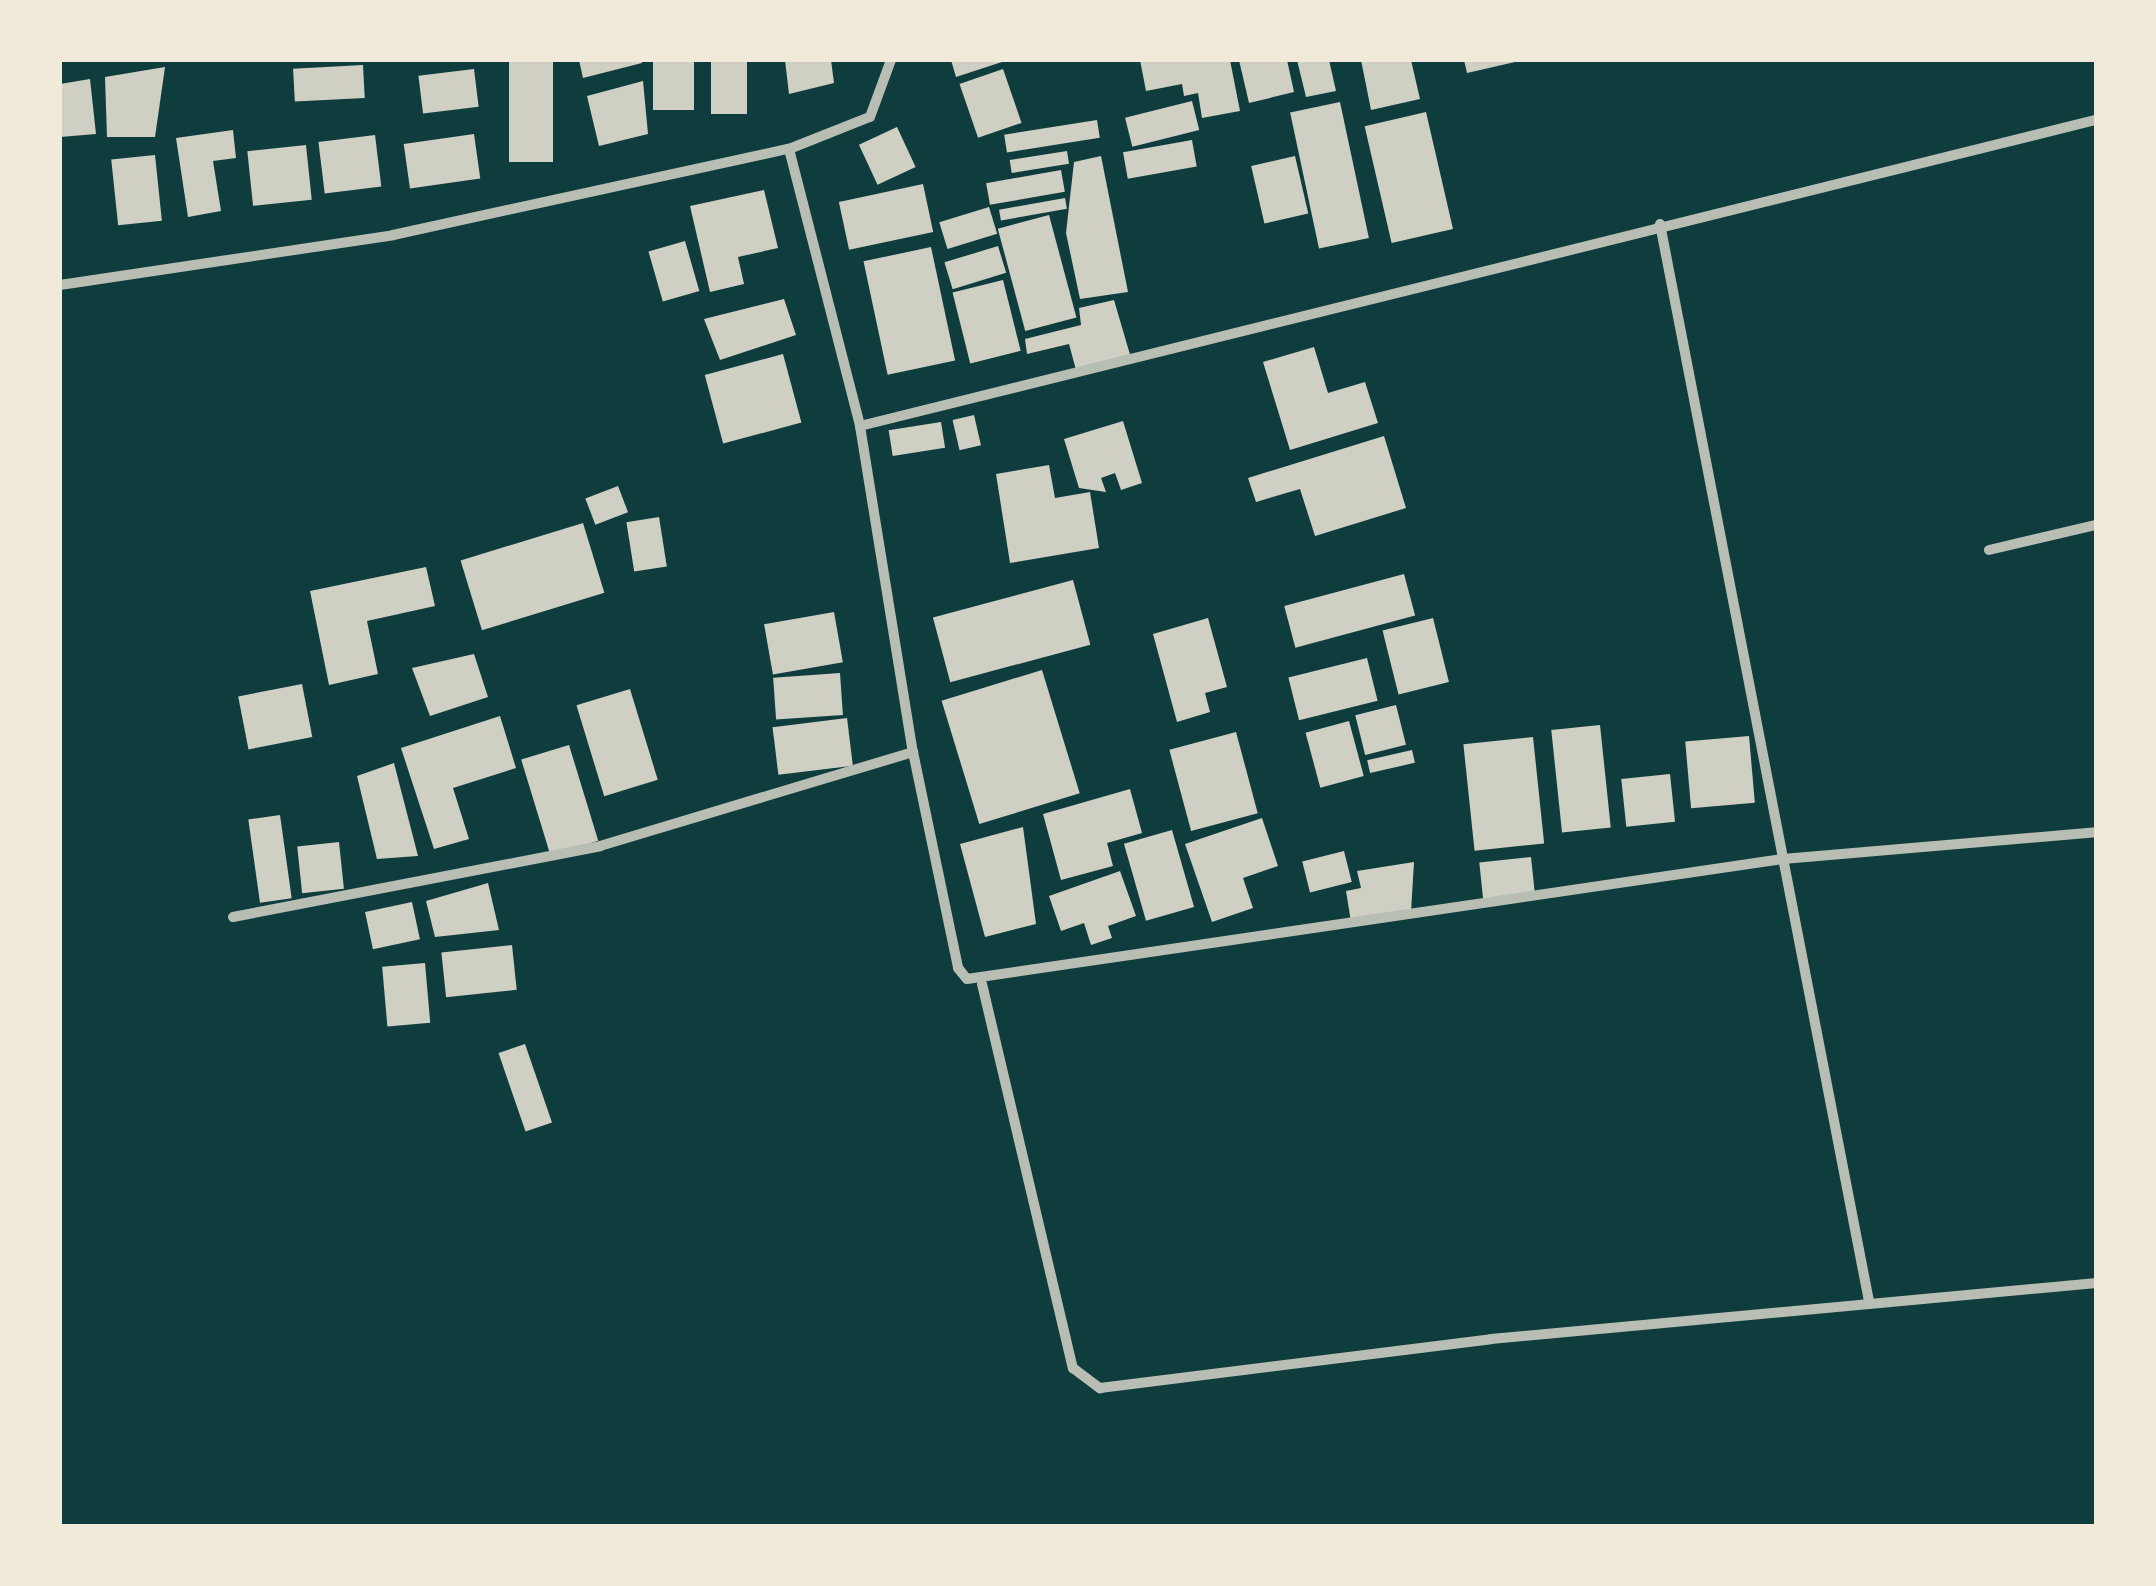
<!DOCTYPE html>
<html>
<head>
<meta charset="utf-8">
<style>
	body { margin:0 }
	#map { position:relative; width:2156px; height:1586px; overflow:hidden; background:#0f3d3e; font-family:"Space Grotesk",sans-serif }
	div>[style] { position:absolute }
	.building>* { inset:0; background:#cfcfc3; transform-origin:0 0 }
	.minor>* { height:10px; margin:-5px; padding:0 5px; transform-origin:5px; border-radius:5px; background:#b8beb3 }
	span { translate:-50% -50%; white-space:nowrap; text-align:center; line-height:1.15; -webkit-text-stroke:9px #f1e9da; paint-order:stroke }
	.frame { position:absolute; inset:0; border:62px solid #f1e9da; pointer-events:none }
</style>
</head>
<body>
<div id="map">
	<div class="building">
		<i style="left:509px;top:60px;width:44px;height:102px"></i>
		<i style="clip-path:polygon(579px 60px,641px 60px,642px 63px,583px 78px)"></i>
		<i style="left:653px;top:60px;width:41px;height:50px"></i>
		<i style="left:711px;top:60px;width:36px;height:54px"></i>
		<i style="clip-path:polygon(785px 60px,831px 60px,834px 83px,789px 94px)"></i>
		<i style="clip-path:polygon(951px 60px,1005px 60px,1005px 61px,956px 77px)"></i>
		<i style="clip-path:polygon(1140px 60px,1230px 60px,1240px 111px,1202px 118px,1198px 93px,1184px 96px,1182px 84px,1146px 91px)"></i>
		<i style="clip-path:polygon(1239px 60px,1287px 60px,1294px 92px,1249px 103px)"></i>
		<i style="clip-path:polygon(1297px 60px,1329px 60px,1336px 91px,1306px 97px)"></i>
		<i style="clip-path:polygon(1361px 60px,1411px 60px,1420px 99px,1371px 110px)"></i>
		<i style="clip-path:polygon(1464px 60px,1515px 60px,1515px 62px,1467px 73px)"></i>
		<i style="left:363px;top:65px;width:33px;height:70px;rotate:87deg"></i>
		<i style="clip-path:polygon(165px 67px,155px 137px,107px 137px,105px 77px)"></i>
		<i style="left:474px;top:69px;width:38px;height:56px;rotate:83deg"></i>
		<i style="left:1003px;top:69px;width:57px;height:46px;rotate:71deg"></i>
		<i style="clip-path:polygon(90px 79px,96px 134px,60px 137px,60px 84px)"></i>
		<i style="clip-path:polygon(643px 81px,648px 134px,599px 146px,587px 96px)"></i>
		<i style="left:1192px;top:101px;width:30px;height:69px;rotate:76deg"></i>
		<i style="left:1340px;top:102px;width:139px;height:51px;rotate:78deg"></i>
		<i style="left:1426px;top:112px;width:120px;height:63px;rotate:77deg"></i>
		<i style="left:1097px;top:120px;width:18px;height:94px;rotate:81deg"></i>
		<i style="left:897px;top:127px;width:44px;height:42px;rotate:65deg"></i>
		<i style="clip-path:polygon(233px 130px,236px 158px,213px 161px,221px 211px,188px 217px,176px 138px)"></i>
		<i style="left:474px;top:134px;width:45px;height:71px;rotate:82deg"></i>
		<i style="left:375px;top:135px;width:52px;height:57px;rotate:83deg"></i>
		<i style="left:1192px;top:140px;width:27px;height:70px;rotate:80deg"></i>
		<i style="left:306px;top:145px;width:55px;height:59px;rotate:84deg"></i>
		<i style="left:1067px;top:151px;width:13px;height:58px;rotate:81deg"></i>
		<i style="left:155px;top:155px;width:66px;height:44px;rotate:84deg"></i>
		<i style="clip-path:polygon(1101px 156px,1128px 292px,1080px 299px,1066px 233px,1074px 162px)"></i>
		<i style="left:1295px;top:156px;width:59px;height:45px;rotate:77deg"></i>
		<i style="left:1061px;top:170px;width:22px;height:76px;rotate:80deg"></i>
		<i style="left:923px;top:184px;width:49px;height:86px;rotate:78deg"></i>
		<i style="clip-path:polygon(764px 190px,778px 248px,738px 257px,744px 284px,710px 292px,690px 206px)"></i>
		<i style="left:1065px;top:198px;width:11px;height:67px;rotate:80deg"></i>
		<i style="left:989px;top:207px;width:28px;height:52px;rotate:73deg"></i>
		<i style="left:1049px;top:215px;width:106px;height:53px;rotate:75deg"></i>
		<i style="left:685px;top:241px;width:52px;height:38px;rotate:74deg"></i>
		<i style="left:998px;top:246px;width:28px;height:56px;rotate:73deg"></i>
		<i style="left:931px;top:247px;width:116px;height:69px;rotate:78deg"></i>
		<i style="left:1003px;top:280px;width:73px;height:52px;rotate:76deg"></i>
		<i style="clip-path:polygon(784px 299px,796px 335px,720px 360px,704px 319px)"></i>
		<i style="clip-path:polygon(1114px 300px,1131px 358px,1076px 370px,1069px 344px,1027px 354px,1025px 339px,1081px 325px,1079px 308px)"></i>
		<i style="clip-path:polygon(1314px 347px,1328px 393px,1365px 382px,1378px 423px,1290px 450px,1263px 362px)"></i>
		<i style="left:783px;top:354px;width:71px;height:81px;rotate:75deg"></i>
		<i style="left:974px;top:415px;width:31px;height:22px;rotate:77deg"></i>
		<i style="clip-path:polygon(1123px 421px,1142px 483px,1121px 490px,1115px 473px,1101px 478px,1106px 492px,1079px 488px,1064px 439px)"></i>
		<i style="left:941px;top:422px;width:26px;height:53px;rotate:81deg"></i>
		<i style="clip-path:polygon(1384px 436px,1406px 508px,1315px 536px,1300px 489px,1256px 502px,1248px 478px)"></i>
		<i style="clip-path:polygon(1049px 465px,1055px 498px,1090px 492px,1099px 548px,1010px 563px,996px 474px)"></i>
		<i style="left:618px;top:486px;width:28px;height:35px;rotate:69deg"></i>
		<i style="left:659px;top:517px;width:50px;height:33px;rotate:81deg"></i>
		<i style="left:583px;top:523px;width:73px;height:128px;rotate:73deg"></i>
		<i style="clip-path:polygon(426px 567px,435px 606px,367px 621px,378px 674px,329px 685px,310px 591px)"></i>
		<i style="left:1404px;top:574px;width:43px;height:124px;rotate:75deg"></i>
		<i style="left:1073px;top:580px;width:67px;height:145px;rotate:75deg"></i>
		<i style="left:834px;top:612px;width:51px;height:71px;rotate:80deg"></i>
		<i style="clip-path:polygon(1208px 618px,1227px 687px,1205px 693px,1210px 712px,1177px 722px,1153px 634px)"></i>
		<i style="left:1433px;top:618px;width:66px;height:52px;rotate:76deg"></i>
		<i style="clip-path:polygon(474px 654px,488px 697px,430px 716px,412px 668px)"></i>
		<i style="left:1367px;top:658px;width:44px;height:81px;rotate:76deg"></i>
		<i style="left:1042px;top:670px;width:129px;height:105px;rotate:73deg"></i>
		<i style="left:840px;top:673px;width:42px;height:67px;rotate:86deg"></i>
		<i style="left:302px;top:684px;width:54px;height:65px;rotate:79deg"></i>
		<i style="left:630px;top:689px;width:95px;height:56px;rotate:73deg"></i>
		<i style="left:1396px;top:705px;width:41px;height:42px;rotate:76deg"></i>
		<i style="clip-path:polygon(500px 716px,516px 768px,453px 788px,469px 839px,434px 849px,401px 748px)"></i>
		<i style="left:847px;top:718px;width:48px;height:75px;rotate:83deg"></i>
		<i style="left:1349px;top:721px;width:57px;height:45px;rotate:75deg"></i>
		<i style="left:1600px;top:725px;width:103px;height:49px;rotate:84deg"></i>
		<i style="left:1236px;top:732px;width:84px;height:69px;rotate:75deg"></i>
		<i style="left:1749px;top:736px;width:67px;height:64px;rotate:85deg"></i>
		<i style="left:1533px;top:737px;width:107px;height:70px;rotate:84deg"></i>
		<i style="left:569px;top:745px;width:100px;height:50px;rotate:73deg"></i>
		<i style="left:1412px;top:750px;width:13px;height:46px;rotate:77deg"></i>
		<i style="clip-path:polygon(394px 763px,418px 856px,377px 859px,357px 776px)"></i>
		<i style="left:1670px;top:774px;width:48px;height:49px;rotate:84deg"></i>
		<i style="clip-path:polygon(1130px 789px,1142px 833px,1107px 843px,1113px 866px,1061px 880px,1043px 814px)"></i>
		<i style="left:280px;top:815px;width:84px;height:32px;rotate:82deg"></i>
		<i style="clip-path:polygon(1262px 818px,1278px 866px,1243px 878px,1253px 908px,1212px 922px,1185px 844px)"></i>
		<i style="clip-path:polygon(1023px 827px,1036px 924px,985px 937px,960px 844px)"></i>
		<i style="left:1172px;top:830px;width:80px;height:50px;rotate:74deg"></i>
		<i style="left:339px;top:842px;width:47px;height:42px;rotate:84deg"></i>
		<i style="left:1344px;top:851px;width:32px;height:43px;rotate:76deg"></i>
		<i style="left:1531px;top:857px;width:40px;height:52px;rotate:84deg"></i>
		<i style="clip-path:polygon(1414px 862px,1411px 912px,1351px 922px,1346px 891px,1361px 888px,1357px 871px)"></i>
		<i style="clip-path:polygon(1120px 871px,1136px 916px,1108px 926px,1112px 938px,1091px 945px,1084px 923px,1061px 931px,1049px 896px)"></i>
		<i style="clip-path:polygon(488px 883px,499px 930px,435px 937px,426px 901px)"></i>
		<i style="left:412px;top:902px;width:38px;height:48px;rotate:78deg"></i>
		<i style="left:512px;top:945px;width:45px;height:71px;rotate:84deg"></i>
		<i style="left:425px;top:963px;width:60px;height:43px;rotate:85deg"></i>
		<i style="left:525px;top:1044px;width:83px;height:28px;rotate:71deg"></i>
	</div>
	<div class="minor">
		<i style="left:789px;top:149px;width:286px;rotate:75.6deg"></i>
		<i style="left:860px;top:426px;width:330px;rotate:80.8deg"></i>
		<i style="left:913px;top:752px;width:221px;rotate:78.2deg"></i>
		<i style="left:958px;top:968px;width:14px;rotate:51deg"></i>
		<i style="left:967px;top:979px;width:825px;rotate:-8.37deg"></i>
		<i style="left:1783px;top:859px;width:314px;rotate:-4.9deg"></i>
		<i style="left:1660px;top:224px;width:1097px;rotate:79.02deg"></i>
		<i style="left:60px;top:285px;width:337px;rotate:-8.5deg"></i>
		<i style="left:393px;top:235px;width:405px;rotate:-12.3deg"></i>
		<i style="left:789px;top:149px;width:87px;rotate:-21.6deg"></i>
		<i style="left:870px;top:117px;width:61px;rotate:-69.8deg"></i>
		<i style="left:860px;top:426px;width:1273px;rotate:-13.91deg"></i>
		<i style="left:1989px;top:550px;width:110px;rotate:-13.2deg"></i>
		<i style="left:233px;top:917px;width:374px;rotate:-10.9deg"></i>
		<i style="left:600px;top:846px;width:327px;rotate:-16.7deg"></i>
		<i style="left:982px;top:984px;width:395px;rotate:76.7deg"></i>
		<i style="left:1073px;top:1368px;width:34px;rotate:37deg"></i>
		<i style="left:1100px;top:1388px;width:394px;rotate:-7.1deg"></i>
		<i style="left:1491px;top:1339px;width:608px;rotate:-5.29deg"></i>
	</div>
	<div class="frame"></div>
</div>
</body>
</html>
